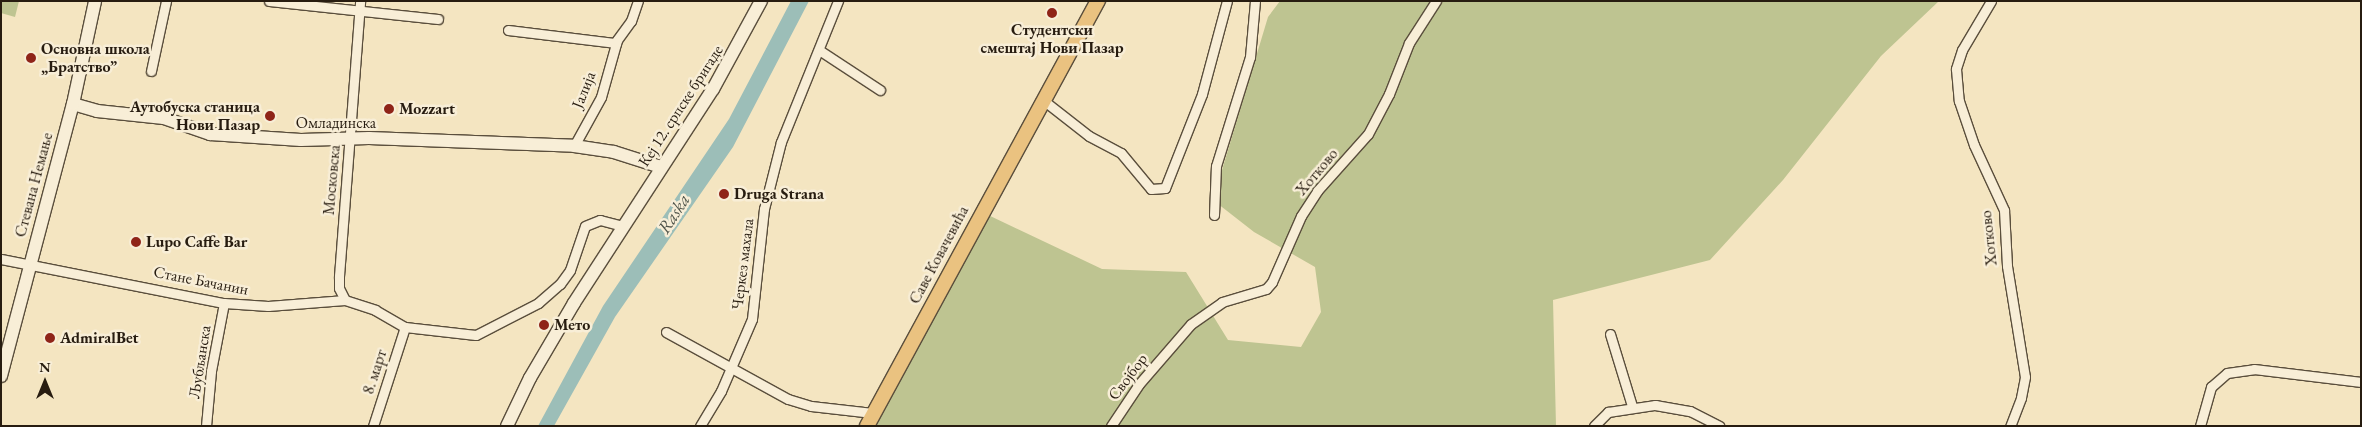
<!DOCTYPE html>
<html>
<head>
<meta charset="utf-8">
<style>
	body { margin:0 }
	#map { position:relative; width:2362px; height:427px; overflow:hidden; background:#f4e5c1; font-family:"EB Garamond",serif }
	div>[style] { position:absolute }
	.green>* { inset:0; background:#bec491 }
	.water>* { inset:0; background:#9cbeb8 }
	.roads { filter:drop-shadow(1px 0 #5a4e3c) drop-shadow(-1px 0 #5a4e3c) drop-shadow(0 1px #5a4e3c) drop-shadow(0 -1px #5a4e3c) }
	.street>* { height:9px; margin:-4.5px; padding:0 4.5px; transform-origin:4.5px; border-radius:4.5px; background:#f8eed7 }
	.secondary>* { height:12px; margin:-6px; padding:0 6px; transform-origin:6px; border-radius:6px; background:#f8eed7 }
	.primary>* { height:14px; margin:-7px; padding:0 7px; transform-origin:7px; border-radius:7px; background:#eac280 }
	.dots>* { width:14px; height:14px; translate:-50% -50%; box-sizing:border-box; border:2px solid #f8eed7; border-radius:50% }
	span { translate:-50% -50%; white-space:nowrap; text-align:center; line-height:1.15; -webkit-text-stroke:5px #f8eed7; paint-order:stroke }
	.poi-label { font-size:16px; color:#271c10; font-weight:700 }
	.left { translate:0 -50%; text-align:left }
	.right { translate:-100% -50%; text-align:right }
	.street-label { font-size:16px; color:#271c10 }
	.water-label { font-size:18px; color:#50554b; font-style:italic }
	.frame { position:absolute; inset:0; border:2px solid #271c10; pointer-events:none }
	.north { position:absolute; left:20px; top:357px; width:50px; height:50px; -webkit-text-stroke:4px #f8eed7; paint-order:stroke; rotate:0deg; font-size:14px; font-weight:700; line-height:20px; text-align:center; color:#271c10 }
	.north::after { content:''; display:block; margin:auto; width:18px; height:22px; background:#271c10; clip-path:polygon(50% 0,100% 100%,50% 72%,0 100%) }
</style>
</head>
<body>
<div id="map">
	<div class="green">
		<i style="clip-path:polygon(1px 1px,19px 1px,15px 17px,1px 13px)"></i>
		<i style="clip-path:polygon(1280px 1px,1939px 1px,1881px 56px,1783px 180px,1710px 260px,1553px 300px,1556px 426px,876px 426px,986px 214px,1102px 269px,1186px 272px,1228px 340px,1301px 347px,1321px 312px,1315px 267px,1254px 232px,1213px 200px,1268px 17px)"></i>
	</div>
	<div class="water">
		<i style="clip-path:polygon(791px 1px,809px 1px,733px 147px,615px 317px,554px 426px,538px 426px,603px 306px,729px 119px)"></i>
	</div>
	<div class="roads">
		<div class="street">
			<i style="left:269px;top:1px;width:170px;rotate:6.1deg"></i>
			<i style="left:1991px;top:1px;width:57px;rotate:120.6deg"></i>
			<i style="left:1962px;top:50px;width:20px;rotate:108deg"></i>
			<i style="left:1956px;top:69px;width:32px;rotate:85deg"></i>
			<i style="left:1959px;top:101px;width:46px;rotate:71.2deg"></i>
			<i style="left:1974px;top:145px;width:72px;rotate:65.2deg"></i>
			<i style="left:2004px;top:210px;width:56px;rotate:86.9deg"></i>
			<i style="left:2007px;top:266px;width:112px;rotate:80.8deg"></i>
			<i style="left:2025px;top:377px;width:21px;rotate:101deg"></i>
			<i style="left:2021px;top:398px;width:30px;rotate:111deg"></i>
			<i style="left:508px;top:30px;width:109px;rotate:6.9deg"></i>
			<i style="left:819px;top:50px;width:73px;rotate:33.3deg"></i>
			<i style="left:151px;top:71px;width:72px;rotate:-77.9deg"></i>
			<i style="left:1043px;top:100px;width:58px;rotate:38deg"></i>
			<i style="left:1089px;top:136px;width:36px;rotate:28deg"></i>
			<i style="left:1121px;top:153px;width:47px;rotate:50.2deg"></i>
			<i style="left:1151px;top:189px;width:14px;rotate:-4deg"></i>
			<i style="left:1165px;top:188px;width:101px;rotate:-68.5deg"></i>
			<i style="left:1202px;top:94px;width:96px;rotate:-75deg"></i>
			<i style="left:574px;top:146px;width:56px;rotate:-61.1deg"></i>
			<i style="left:601px;top:97px;width:59px;rotate:-74.3deg"></i>
			<i style="left:617px;top:40px;width:24px;rotate:-54deg"></i>
			<i style="left:631px;top:21px;width:21px;rotate:-71deg"></i>
			<i style="left:1214px;top:215px;width:49px;rotate:-87.7deg"></i>
			<i style="left:1216px;top:166px;width:114px;rotate:-72.7deg"></i>
			<i style="left:1250px;top:57px;width:56px;rotate:-84.9deg"></i>
			<i style="left:1px;top:259px;width:227px;rotate:11.2deg"></i>
			<i style="left:224px;top:303px;width:44px;rotate:3.9deg"></i>
			<i style="left:268px;top:306px;width:77px;rotate:-4.5deg"></i>
			<i style="left:345px;top:300px;width:32px;rotate:18deg"></i>
			<i style="left:375px;top:310px;width:34px;rotate:30deg"></i>
			<i style="left:405px;top:327px;width:71px;rotate:6.4deg"></i>
			<i style="left:476px;top:335px;width:70px;rotate:-27.3deg"></i>
			<i style="left:538px;top:303px;width:29px;rotate:-41deg"></i>
			<i style="left:560px;top:284px;width:17px;rotate:-54deg"></i>
			<i style="left:570px;top:270px;width:46px;rotate:-71.2deg"></i>
			<i style="left:585px;top:226px;width:16px;rotate:-22deg"></i>
			<i style="left:600px;top:220px;width:24px;rotate:15deg"></i>
			<i style="left:345px;top:300px;width:13px;rotate:-117deg"></i>
			<i style="left:339px;top:288px;width:12px;rotate:-90deg"></i>
			<i style="left:339px;top:276px;width:276px;rotate:-85.6deg"></i>
			<i style="left:666px;top:332px;width:139px;rotate:28.8deg"></i>
			<i style="left:788px;top:399px;width:24px;rotate:17deg"></i>
			<i style="left:811px;top:406px;width:62px;rotate:6.4deg"></i>
			<i style="left:1610px;top:334px;width:75px;rotate:73deg"></i>
			<i style="left:206px;top:426px;width:55px;rotate:-84.8deg"></i>
			<i style="left:211px;top:371px;width:69px;rotate:-79.2deg"></i>
			<i style="left:373px;top:426px;width:104px;rotate:-72.1deg"></i>
			<i style="left:700px;top:426px;width:41px;rotate:-59deg"></i>
			<i style="left:721px;top:391px;width:78px;rotate:-66.7deg"></i>
			<i style="left:752px;top:319px;width:111px;rotate:-83.8deg"></i>
			<i style="left:764px;top:209px;width:69px;rotate:-75.8deg"></i>
			<i style="left:781px;top:142px;width:152px;rotate:-68deg"></i>
			<i style="left:1111px;top:426px;width:50px;rotate:-56.3deg"></i>
			<i style="left:1139px;top:384px;width:79px;rotate:-49.1deg"></i>
			<i style="left:1191px;top:324px;width:38px;rotate:-35deg"></i>
			<i style="left:1222px;top:302px;width:46px;rotate:-16.5deg"></i>
			<i style="left:1266px;top:289px;width:9px;rotate:-49deg"></i>
			<i style="left:1272px;top:282px;width:72px;rotate:-66.3deg"></i>
			<i style="left:1301px;top:216px;width:30px;rotate:-57deg"></i>
			<i style="left:1317px;top:191px;width:76px;rotate:-48.2deg"></i>
			<i style="left:1368px;top:134px;width:45px;rotate:-62.3deg"></i>
			<i style="left:1389px;top:94px;width:55px;rotate:-68.6deg"></i>
			<i style="left:1409px;top:43px;width:50px;rotate:-57.3deg"></i>
			<i style="left:1594px;top:426px;width:20px;rotate:-45deg"></i>
			<i style="left:1608px;top:412px;width:48px;rotate:-8.5deg"></i>
			<i style="left:1655px;top:405px;width:36px;rotate:10deg"></i>
			<i style="left:1690px;top:411px;width:33px;rotate:27deg"></i>
			<i style="left:2200px;top:426px;width:41px;rotate:-74.2deg"></i>
			<i style="left:2211px;top:387px;width:21px;rotate:-41deg"></i>
			<i style="left:2227px;top:373px;width:27px;rotate:-8deg"></i>
			<i style="left:2254px;top:369px;width:108px;rotate:6.9deg"></i>
		</div>
		<div class="secondary">
			<i style="left:73px;top:104px;width:25px;rotate:16deg"></i>
			<i style="left:97px;top:111px;width:67px;rotate:6deg"></i>
			<i style="left:164px;top:118px;width:49px;rotate:19.2deg"></i>
			<i style="left:210px;top:134px;width:91px;rotate:3.8deg"></i>
			<i style="left:301px;top:140px;width:68px;rotate:-1.7deg"></i>
			<i style="left:369px;top:138px;width:205px;rotate:2.2deg"></i>
			<i style="left:574px;top:146px;width:40px;rotate:8.5deg"></i>
			<i style="left:614px;top:152px;width:49px;rotate:17.7deg"></i>
			<i style="left:1px;top:376px;width:281px;rotate:-75.2deg"></i>
			<i style="left:73px;top:104px;width:105px;rotate:-77.9deg"></i>
			<i style="left:507px;top:426px;width:53px;rotate:-64.4deg"></i>
			<i style="left:530px;top:378px;width:87px;rotate:-59.6deg"></i>
			<i style="left:574px;top:303px;width:255px;rotate:-57deg"></i>
			<i style="left:713px;top:89px;width:100px;rotate:-61.4deg"></i>
		</div>
		<div class="primary">
			<i style="left:867px;top:426px;width:484px;rotate:-61.5deg"></i>
		</div>
	</div>
	<div class="dots">
		<i style="left:1052px;top:13px;background:#8f2418"></i>
		<i style="left:31px;top:58px;background:#8f2418"></i>
		<i style="left:389px;top:109px;background:#8f2418"></i>
		<i style="left:270px;top:116px;background:#8f2418"></i>
		<i style="left:724px;top:194px;background:#8f2418"></i>
		<i style="left:136px;top:242px;background:#8f2418"></i>
		<i style="left:544px;top:325px;background:#8f2418"></i>
		<i style="left:50px;top:338px;background:#8f2418"></i>
	</div>
	<div class="poi-label">
		<span style="left:1052px;top:39px">Студентски<br>смештај Нови Пазар</span>
		<span class="left" style="left:41px;top:58px">Основна школа<br>„Братство”</span>
		<span class="right" style="left:260px;top:116px">Аутобуска станица<br>Нови Пазар</span>
		<span class="left" style="left:399px;top:109px">Mozzart</span>
		<span class="left" style="left:734px;top:194px">Druga Strana</span>
		<span class="left" style="left:146px;top:242px">Lupo Caffe Bar</span>
		<span class="left" style="left:554px;top:325px">Мето</span>
		<span class="left" style="left:60px;top:338px">AdmiralBet</span>
	</div>
	<div class="street-label">
		<span style="left:584px;top:90px;rotate:-68deg">Јалија</span>
		<span style="left:681px;top:106px;rotate:-57deg">Кеј 12. српске бригаде</span>
		<span style="left:336px;top:123px">Омладинска</span>
		<span style="left:1317px;top:172px;rotate:-50deg">Хотково</span>
		<span style="left:332px;top:180px;rotate:-85deg">Московска</span>
		<span style="left:34px;top:185px;rotate:-75deg">Стевана Немање</span>
		<span style="left:1989px;top:238px;rotate:-96deg">Хотково</span>
		<span style="left:939px;top:255px;rotate:-62deg">Саве Ковачевића</span>
		<span style="left:743px;top:264px;rotate:-83deg">Черкез махала</span>
		<span style="left:201px;top:281px;rotate:11deg">Стане Бачанин</span>
		<span style="left:200px;top:362px;rotate:-81deg">Љубљанска</span>
		<span style="left:375px;top:372px;rotate:-72deg">8. март</span>
		<span style="left:1128px;top:377px;rotate:-53deg">Својбор</span>
	</div>
	<div class="water-label">
		<span style="left:674px;top:214px;rotate:-57deg">Raska</span>
	</div>
	<div class="frame"></div>
	<div class="north">N</div>
</div>
</body>
</html>
